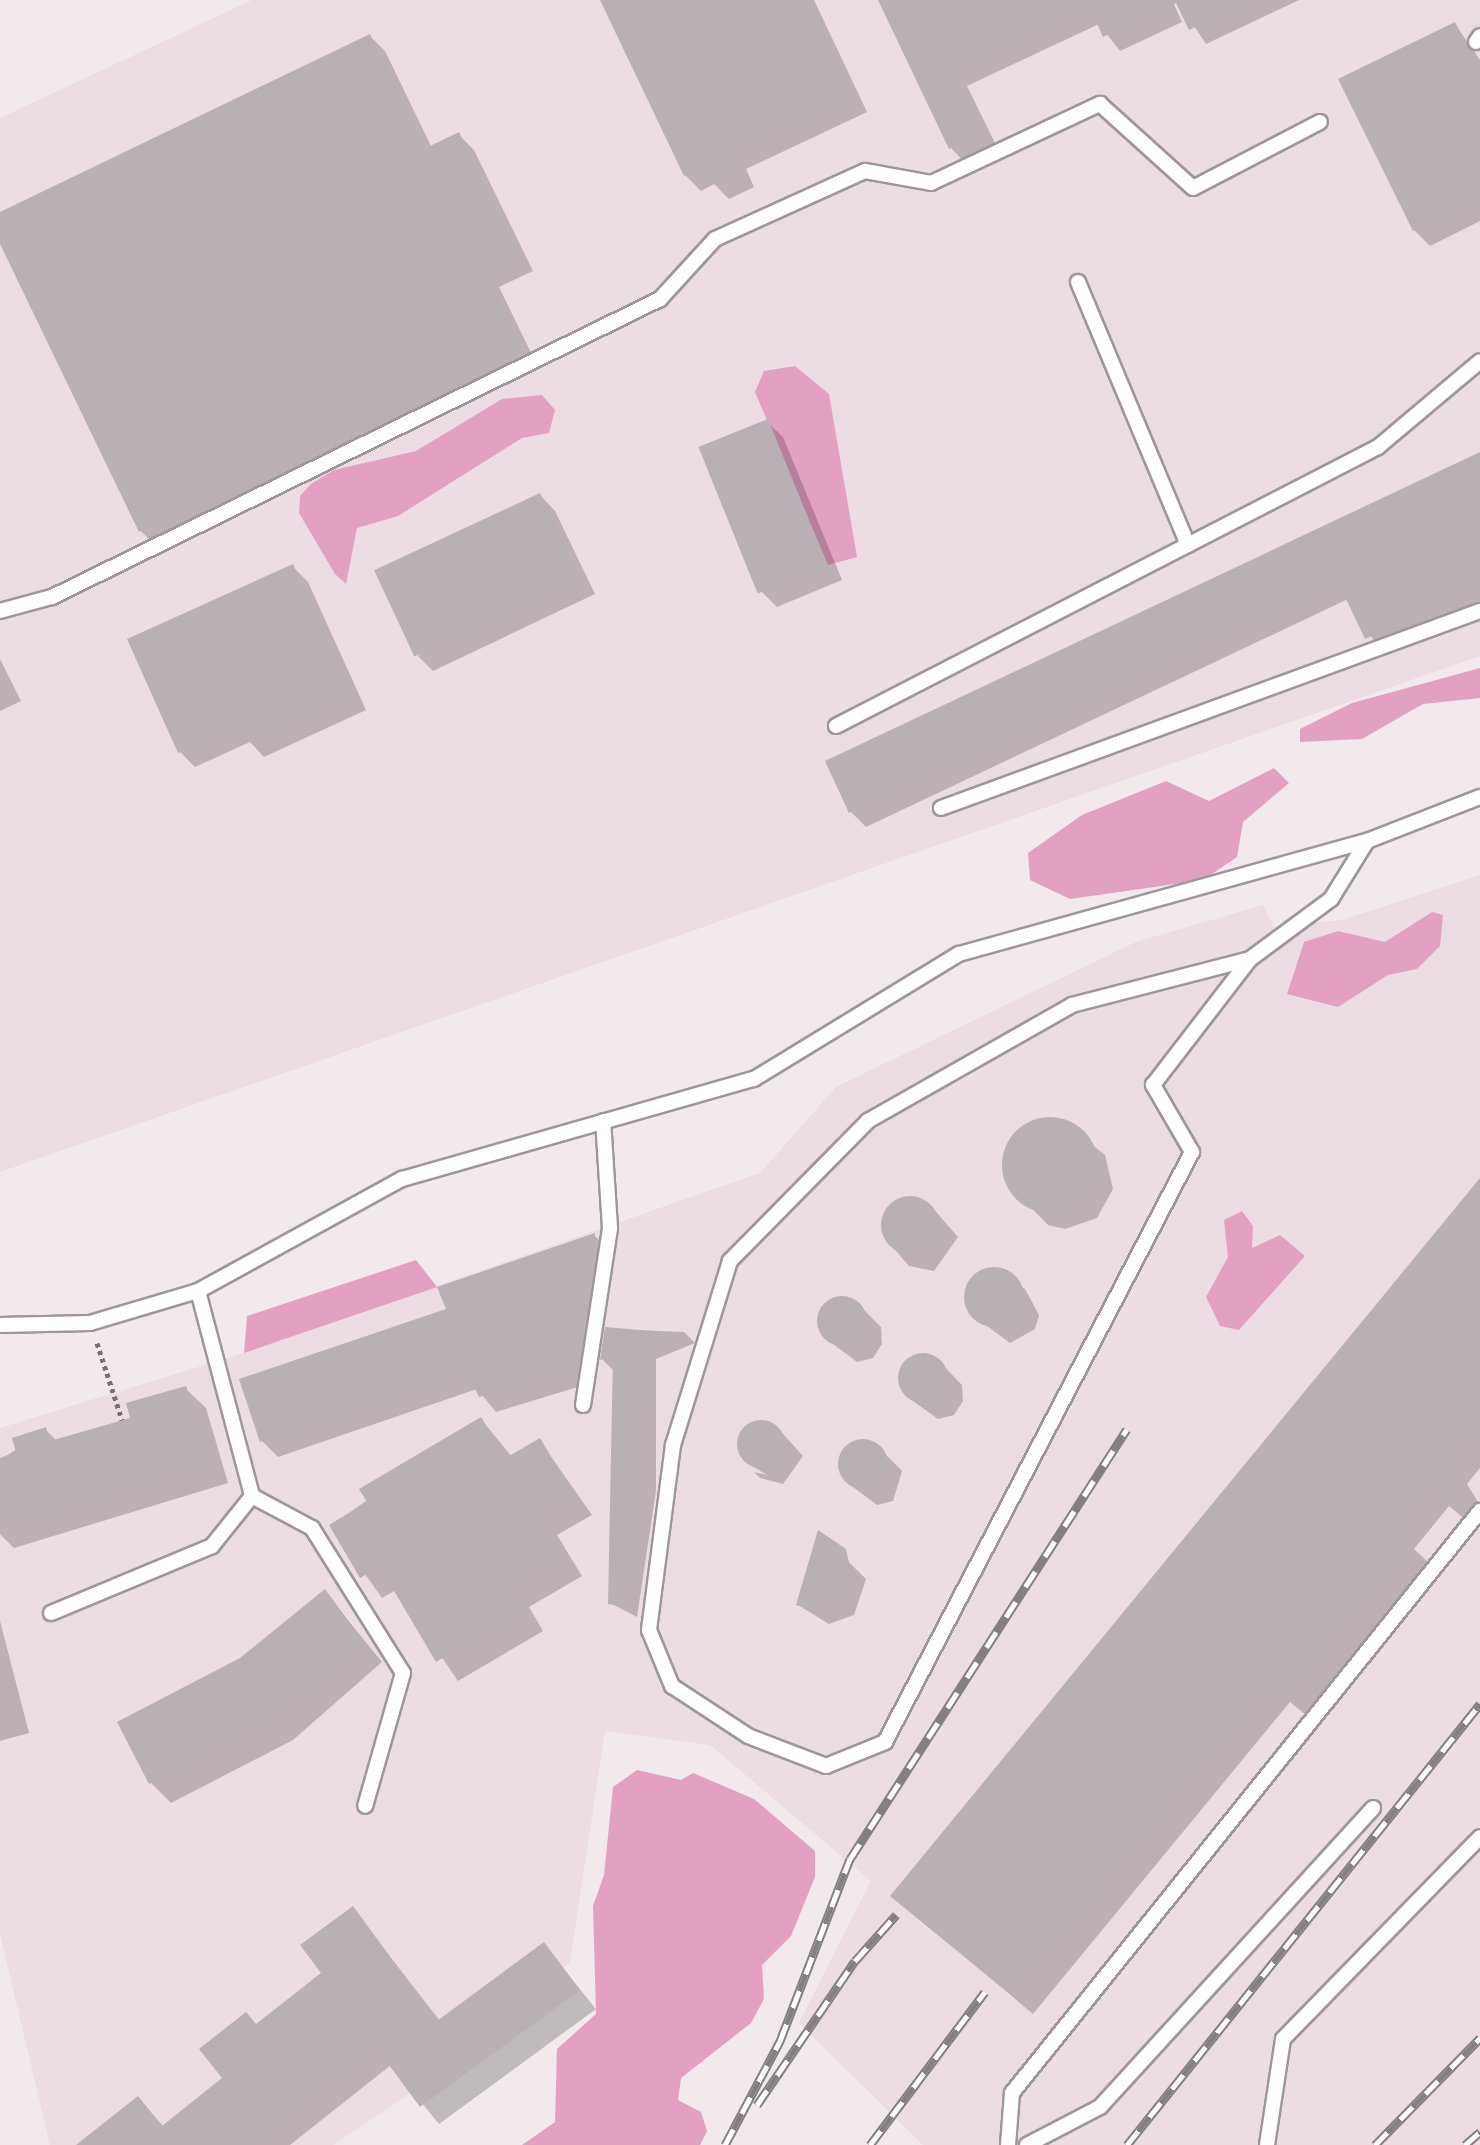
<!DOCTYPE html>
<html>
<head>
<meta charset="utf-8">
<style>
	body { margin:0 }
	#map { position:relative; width:1480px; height:2145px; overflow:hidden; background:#f1e9ec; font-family:"Exo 2",sans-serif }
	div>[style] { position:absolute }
	.built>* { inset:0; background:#ecdce3 }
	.green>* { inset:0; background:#e3a1c2 }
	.shadow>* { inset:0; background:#0003 }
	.building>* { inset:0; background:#b8b0b4; transform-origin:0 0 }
	.round { border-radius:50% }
	.path>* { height:5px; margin-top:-2.5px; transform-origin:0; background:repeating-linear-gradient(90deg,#757172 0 4px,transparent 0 8px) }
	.roads { filter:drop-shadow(2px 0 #9e969a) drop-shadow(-2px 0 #9e969a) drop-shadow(0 2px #9e969a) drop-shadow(0 -2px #9e969a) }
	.service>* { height:14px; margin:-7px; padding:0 7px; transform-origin:7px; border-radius:7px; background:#fff }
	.rail>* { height:9px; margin-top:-4.5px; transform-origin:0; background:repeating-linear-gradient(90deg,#fff 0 18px,#847f81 0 36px); box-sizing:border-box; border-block:2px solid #847f81 }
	span { translate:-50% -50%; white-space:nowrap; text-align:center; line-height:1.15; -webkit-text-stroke:8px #fff; paint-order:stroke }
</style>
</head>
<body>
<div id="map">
	<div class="built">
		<i style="clip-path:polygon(252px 0,1480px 0,1480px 656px,0 1172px,0 118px)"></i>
		<i style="clip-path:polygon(1480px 875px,1480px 2145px,923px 2145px,799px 2023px,871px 1881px,710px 1745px,605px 1731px,570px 1962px,424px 2084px,333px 2145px,50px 2145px,0 1934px,0 1428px,244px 1353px,760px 1173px,836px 1087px,1136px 942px,1263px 905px,1274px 927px,1342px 920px)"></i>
	</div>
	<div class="green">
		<i style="clip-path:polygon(795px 366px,829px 394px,857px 557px,828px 565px,755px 392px,764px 371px)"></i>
		<i style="clip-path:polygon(542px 395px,555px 410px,549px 433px,522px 438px,398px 516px,357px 528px,346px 584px,335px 574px,299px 513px,300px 496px,311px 484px,334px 470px,416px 451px,502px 399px)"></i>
		<i style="clip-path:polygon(1480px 668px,1480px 698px,1423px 704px,1362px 739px,1300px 742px,1300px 729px,1352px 703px)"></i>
		<i style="clip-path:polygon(1274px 768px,1289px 783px,1243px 822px,1237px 857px,1203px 880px,1070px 899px,1030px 880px,1028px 853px,1082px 815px,1166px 781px,1209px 801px)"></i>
		<i style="clip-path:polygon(1432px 912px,1443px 915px,1440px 946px,1417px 969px,1388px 975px,1338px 1007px,1287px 994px,1304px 942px,1338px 931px,1385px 942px)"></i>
		<i style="clip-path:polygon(1242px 1211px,1253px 1226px,1252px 1248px,1280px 1235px,1305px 1256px,1239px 1330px,1220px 1326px,1206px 1297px,1228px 1257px,1224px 1220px)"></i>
		<i style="clip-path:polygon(416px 1260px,437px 1287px,244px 1353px,247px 1316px)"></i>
		<i style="clip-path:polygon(637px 1770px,681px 1780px,693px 1773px,754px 1799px,815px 1851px,815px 1877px,791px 1936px,762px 1965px,764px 1999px,751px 2023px,681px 2078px,678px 2100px,701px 2112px,707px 2131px,700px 2145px,522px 2145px,555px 2122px,557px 2049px,596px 2014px,593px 1906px,604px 1875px,613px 1787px)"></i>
	</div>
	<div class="shadow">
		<i style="clip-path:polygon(611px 0,814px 0,867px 112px,746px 169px,754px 187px,729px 199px,714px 184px,701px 191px,685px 175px)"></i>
		<i style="clip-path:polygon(881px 0,1172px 0,1182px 22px,1120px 51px,1099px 24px,967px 86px,998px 149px,966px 164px,951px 148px)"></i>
		<i style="clip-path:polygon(1177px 0,1299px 0,1206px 44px)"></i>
		<i style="clip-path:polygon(1455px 24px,1480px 60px,1480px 221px,1430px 246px,1414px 230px)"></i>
		<i style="clip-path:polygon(370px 36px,385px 51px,432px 148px,459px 135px,474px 150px,533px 271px,499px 287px,536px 363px,156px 546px,141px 531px,0 240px,0 214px)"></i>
		<i style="clip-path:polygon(767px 422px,783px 437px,842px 580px,777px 607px,762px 592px)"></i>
		<i style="clip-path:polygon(1480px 454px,1480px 608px,1382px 654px,1348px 599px,866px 827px,851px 812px)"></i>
		<i style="clip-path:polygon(540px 495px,555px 511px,595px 594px,433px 671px,418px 656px)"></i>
		<i style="clip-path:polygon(292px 566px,308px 582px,366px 710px,264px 757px,250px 742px,195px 767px,180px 752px)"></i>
		<i style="clip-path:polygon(0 659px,21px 701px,0 711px)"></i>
		<i style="clip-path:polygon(1061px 1120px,1105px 1155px,1113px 1189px,1097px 1218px,1065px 1229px,1048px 1225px,1008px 1184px,1006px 1151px,1028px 1124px)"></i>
		<i style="clip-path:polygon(1480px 1181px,1480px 1468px,1467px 1484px,1480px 1505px,1467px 1521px,1449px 1506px,1414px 1549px,1431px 1565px,1306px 1715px,1290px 1702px,1033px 2014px,893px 1896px)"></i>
		<i style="clip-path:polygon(901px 1200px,930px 1205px,958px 1237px,934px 1271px,909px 1266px,884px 1237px,889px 1208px)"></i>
		<i style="clip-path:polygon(594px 1235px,609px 1250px,594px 1382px,496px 1412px,477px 1389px,278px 1457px,262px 1441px,241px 1380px,448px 1310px)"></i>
		<i style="clip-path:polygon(994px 1269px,1025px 1289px,1039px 1315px,1035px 1329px,1010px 1343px,968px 1312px,969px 1283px)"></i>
		<i style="clip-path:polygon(836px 1297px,853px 1299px,881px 1327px,882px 1344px,873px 1358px,857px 1362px,825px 1338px,818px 1322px,822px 1307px)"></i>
		<i style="clip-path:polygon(607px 1329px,684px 1332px,695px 1343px,656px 1359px,656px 1491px,637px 1617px,610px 1603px,615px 1372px,602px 1359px)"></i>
		<i style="clip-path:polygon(917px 1355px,934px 1356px,962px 1385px,963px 1401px,954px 1415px,938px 1419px,906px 1396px,899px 1380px,903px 1364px)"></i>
		<i style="clip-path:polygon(185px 1388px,206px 1408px,228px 1483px,14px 1548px,0 1534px,0 1460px,46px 1430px,57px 1441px,133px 1419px)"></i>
		<i style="clip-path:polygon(481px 1419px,512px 1457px,540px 1441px,592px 1515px,557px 1535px,582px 1576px,529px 1607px,543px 1631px,458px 1681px,396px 1590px,382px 1598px,331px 1526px)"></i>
		<i style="clip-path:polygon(758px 1422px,774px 1424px,803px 1456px,783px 1484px,760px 1478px,754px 1472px,767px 1475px,744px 1461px,738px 1446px,743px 1430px)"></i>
		<i style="clip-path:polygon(857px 1441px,873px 1442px,902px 1471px,893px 1501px,877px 1505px,845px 1481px,838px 1466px,843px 1450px)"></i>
		<i style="clip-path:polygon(819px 1533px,866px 1579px,854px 1615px,829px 1624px,798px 1605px)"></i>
		<i style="clip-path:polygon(325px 1592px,382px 1662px,293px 1740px,171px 1803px,150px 1782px,241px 1659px)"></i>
		<i style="clip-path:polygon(0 1621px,29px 1733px,0 1741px)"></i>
		<i style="clip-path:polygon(353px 1909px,440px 2021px,544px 1945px,596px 2009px,439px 2124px,391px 2065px,290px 2145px,98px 2145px,138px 2098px,164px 2127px,225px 2078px,258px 2026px,324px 1973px)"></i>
	</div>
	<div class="building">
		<i style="clip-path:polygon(600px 0,808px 0,853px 96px,732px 153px,740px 171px,712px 185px,703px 167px,684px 176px)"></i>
		<i style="clip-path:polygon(878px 0,1252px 0,1189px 30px,1176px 3px,1103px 37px,1089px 6px,953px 70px,984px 133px,949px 149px)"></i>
		<i style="clip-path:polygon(1455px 22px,1480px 73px,1480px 199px,1413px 231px,1338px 79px)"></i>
		<i style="clip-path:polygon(370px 34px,426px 148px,459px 132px,519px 255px,485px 272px,522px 347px,139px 532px,0 244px,0 212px)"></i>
		<i style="left:768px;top:419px;width:158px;height:75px;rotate:68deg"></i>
		<i style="clip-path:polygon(1480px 452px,1480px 585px,1365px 639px,1338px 582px,849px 813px,825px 761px)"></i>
		<i style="left:540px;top:493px;width:95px;height:183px;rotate:65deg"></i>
		<i style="clip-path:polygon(293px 564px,352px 695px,247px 742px,239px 725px,178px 753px,127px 639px)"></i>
		<i class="round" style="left:1002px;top:1117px;width:96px;height:96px"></i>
		<i style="clip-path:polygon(1480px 1178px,1480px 1423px,1447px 1464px,1465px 1479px,1446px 1502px,1428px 1487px,1394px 1529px,1412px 1543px,1285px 1696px,1268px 1683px,1011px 1995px,890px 1896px)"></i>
		<i class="round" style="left:881px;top:1196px;width:58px;height:58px"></i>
		<i style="clip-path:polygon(595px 1233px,579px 1367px,479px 1397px,467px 1372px,260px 1442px,239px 1379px,446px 1309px,437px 1287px)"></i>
		<i class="round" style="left:964px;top:1267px;width:60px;height:60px"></i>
		<i class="round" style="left:817px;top:1296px;width:50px;height:50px"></i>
		<i style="clip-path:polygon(605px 1327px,685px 1334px,645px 1346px,644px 1478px,625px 1606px,608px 1604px,613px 1356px,600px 1360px)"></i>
		<i class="round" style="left:898px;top:1353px;width:50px;height:50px"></i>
		<i style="clip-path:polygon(186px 1386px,209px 1463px,0 1526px,0 1458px,16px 1452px,12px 1438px,46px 1427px,50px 1441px,130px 1418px,126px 1403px)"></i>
		<i style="clip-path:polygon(481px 1417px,506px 1458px,540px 1438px,573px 1494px,538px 1514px,563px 1555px,510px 1586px,524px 1610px,436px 1662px,380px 1567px,360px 1578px,329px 1525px,367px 1502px,359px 1489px)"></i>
		<i class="round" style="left:737px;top:1420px;width:48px;height:48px"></i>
		<i class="round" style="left:838px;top:1439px;width:50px;height:50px"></i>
		<i style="clip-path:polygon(818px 1530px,846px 1549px,852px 1576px,838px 1600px,812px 1609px,796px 1605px)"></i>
		<i style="clip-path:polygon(325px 1589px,363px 1641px,272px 1719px,149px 1784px,117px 1722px,240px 1658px)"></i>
		<i style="clip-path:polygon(353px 1906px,437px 2021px,544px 1942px,580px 1990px,420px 2107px,375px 2046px,251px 2145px,76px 2145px,138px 2096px,162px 2126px,222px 2078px,199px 2049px,246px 2012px,256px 2024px,321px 1973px,300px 1945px)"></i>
	</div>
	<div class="path">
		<i style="left:97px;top:1343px;width:81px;rotate:72deg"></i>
	</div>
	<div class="roads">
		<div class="service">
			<i style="left:1476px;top:42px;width:7px;rotate:-56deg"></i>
			<i style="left:1078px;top:282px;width:285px;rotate:67.3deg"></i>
			<i style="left:0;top:611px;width:54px;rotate:-15.1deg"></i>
			<i style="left:52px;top:597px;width:677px;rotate:-26.11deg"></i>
			<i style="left:660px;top:299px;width:81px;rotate:-47.5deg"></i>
			<i style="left:715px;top:239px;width:165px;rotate:-24.4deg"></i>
			<i style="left:865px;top:171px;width:67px;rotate:10.3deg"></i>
			<i style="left:931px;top:183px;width:187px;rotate:-25.1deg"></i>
			<i style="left:1100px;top:104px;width:125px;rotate:42.1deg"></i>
			<i style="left:1193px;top:188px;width:143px;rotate:-27.5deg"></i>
			<i style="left:836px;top:726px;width:610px;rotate:-27.24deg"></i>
			<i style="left:1378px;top:447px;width:133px;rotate:-40.1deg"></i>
			<i style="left:941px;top:808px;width:574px;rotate:-20.08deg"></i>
			<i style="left:1250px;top:959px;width:184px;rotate:165.5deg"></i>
			<i style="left:1072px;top:1005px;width:235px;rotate:150.4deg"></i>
			<i style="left:868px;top:1121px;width:197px;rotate:134.6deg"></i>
			<i style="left:730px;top:1261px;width:193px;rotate:107.2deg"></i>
			<i style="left:673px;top:1445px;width:187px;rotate:97.4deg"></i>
			<i style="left:649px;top:1630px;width:61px;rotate:67.7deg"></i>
			<i style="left:672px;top:1686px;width:91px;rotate:33.3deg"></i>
			<i style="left:748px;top:1736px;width:84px;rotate:21deg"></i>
			<i style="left:826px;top:1766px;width:64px;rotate:-22.1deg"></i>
			<i style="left:885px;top:1742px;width:665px;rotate:-62.51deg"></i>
			<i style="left:1192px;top:1152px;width:78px;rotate:-120.2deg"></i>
			<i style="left:1153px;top:1085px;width:159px;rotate:-52.4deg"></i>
			<i style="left:1250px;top:959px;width:101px;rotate:-36.5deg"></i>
			<i style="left:1331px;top:899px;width:68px;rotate:-58.2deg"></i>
			<i style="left:198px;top:1291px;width:212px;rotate:75.2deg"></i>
			<i style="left:252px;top:1496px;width:68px;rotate:28.1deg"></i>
			<i style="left:312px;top:1528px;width:171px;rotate:57.9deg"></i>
			<i style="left:403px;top:1673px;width:138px;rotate:105.9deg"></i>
			<i style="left:0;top:1325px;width:90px;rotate:-1.3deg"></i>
			<i style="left:90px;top:1323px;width:113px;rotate:-16.5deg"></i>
			<i style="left:198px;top:1291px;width:233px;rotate:-28.8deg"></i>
			<i style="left:402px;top:1179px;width:366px;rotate:-15.9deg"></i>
			<i style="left:754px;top:1079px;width:240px;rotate:-31.4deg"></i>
			<i style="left:959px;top:954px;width:423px;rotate:-15.5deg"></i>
			<i style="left:1367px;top:841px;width:121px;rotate:-21.3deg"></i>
			<i style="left:583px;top:1405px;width:179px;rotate:-81.3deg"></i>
			<i style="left:610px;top:1228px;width:107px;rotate:-93.7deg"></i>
			<i style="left:51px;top:1613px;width:174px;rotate:-22.6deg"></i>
			<i style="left:212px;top:1546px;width:64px;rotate:-51.3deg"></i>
			<i style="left:1008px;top:2145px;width:52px;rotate:-85.6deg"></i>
			<i style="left:1012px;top:2093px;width:747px;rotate:-51.2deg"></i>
			<i style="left:1027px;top:2145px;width:82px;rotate:-27.5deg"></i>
			<i style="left:1100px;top:2107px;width:405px;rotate:-47.6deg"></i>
			<i style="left:1267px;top:2145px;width:107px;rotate:-81.4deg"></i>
			<i style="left:1283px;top:2039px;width:282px;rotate:-45.7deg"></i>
		</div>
	</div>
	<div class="rail">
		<i style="left:757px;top:2105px;width:174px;rotate:-55.8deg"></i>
		<i style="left:855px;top:1961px;width:62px;rotate:-48.3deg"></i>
		<i style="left:725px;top:2145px;width:118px;rotate:-62.1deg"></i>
		<i style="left:780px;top:2041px;width:195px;rotate:-69deg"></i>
		<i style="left:850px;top:1859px;width:511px;rotate:-57.21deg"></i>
		<i style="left:870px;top:2145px;width:191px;rotate:-53.1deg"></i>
		<i style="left:1127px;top:2145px;width:565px;rotate:-51.32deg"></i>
		<i style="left:1375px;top:2145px;width:150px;rotate:-45.5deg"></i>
		<i style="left:1465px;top:2145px;width:20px;rotate:-41deg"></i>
	</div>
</div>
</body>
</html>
